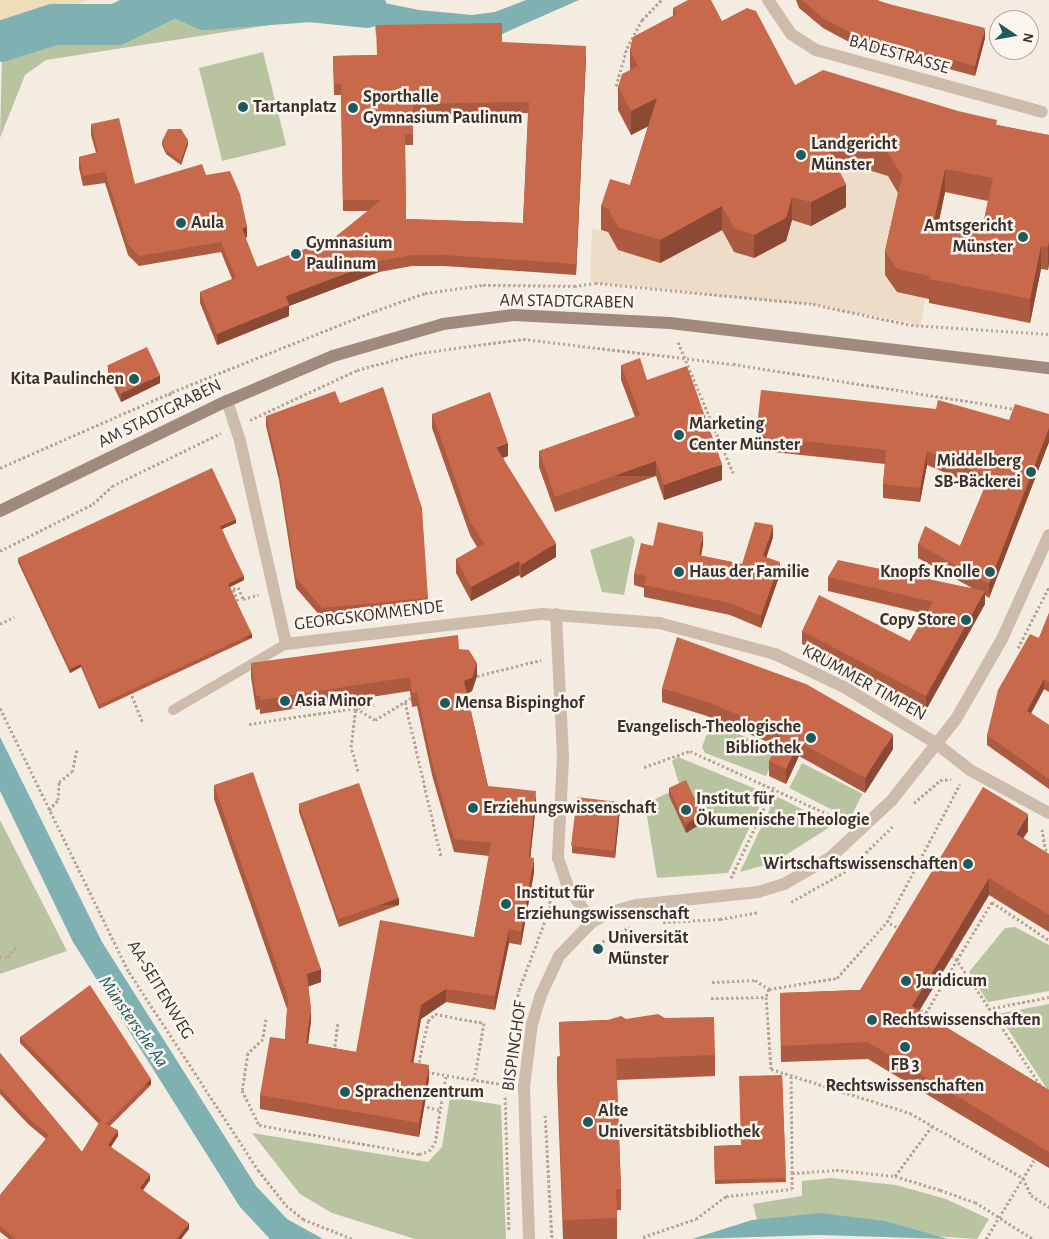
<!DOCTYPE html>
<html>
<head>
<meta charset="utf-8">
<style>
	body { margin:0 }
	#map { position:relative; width:1049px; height:1239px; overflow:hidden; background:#f4ebe1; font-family:"Alegreya Sans",sans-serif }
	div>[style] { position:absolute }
	.green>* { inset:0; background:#b8c4a0; transform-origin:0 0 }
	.sand>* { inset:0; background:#efdcb8 }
	.plaza>* { inset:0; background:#ecdcc8 }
	.water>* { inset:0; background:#7fb0b2 }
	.river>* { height:41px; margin:-20.5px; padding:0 20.5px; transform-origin:20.5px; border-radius:20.5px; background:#7fb0b2 }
	.path>* { height:3px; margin-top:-1.5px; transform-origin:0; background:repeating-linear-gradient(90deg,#b9a596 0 2.5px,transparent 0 5px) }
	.lane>* { height:10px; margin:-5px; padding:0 5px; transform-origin:5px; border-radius:5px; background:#cdbbac }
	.street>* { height:12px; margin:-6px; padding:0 6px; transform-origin:6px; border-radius:6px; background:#cdbbac }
	.secondary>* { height:12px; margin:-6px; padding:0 6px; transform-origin:6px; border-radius:6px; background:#a18a7d }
	.wall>* { inset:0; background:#ac5a40 }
	.shaded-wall>* { inset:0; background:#8c4a34; transform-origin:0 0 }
	.building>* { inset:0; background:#c8694b; transform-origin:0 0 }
	.dots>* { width:14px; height:14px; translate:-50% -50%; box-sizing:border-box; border:2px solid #fbf5ee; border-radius:50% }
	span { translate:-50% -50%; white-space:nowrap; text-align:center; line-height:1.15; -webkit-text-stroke:5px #fbf5ee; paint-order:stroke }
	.street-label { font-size:18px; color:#3b302b }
	.poi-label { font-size:18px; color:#3b302b; font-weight:700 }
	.left { translate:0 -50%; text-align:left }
	.right { translate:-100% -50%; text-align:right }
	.water-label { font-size:19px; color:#1f5a5e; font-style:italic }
	.north { position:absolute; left:989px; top:10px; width:50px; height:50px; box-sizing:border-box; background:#fbf5ee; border:1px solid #aea6a0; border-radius:50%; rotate:102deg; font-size:14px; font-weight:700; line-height:20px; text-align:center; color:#3b302b }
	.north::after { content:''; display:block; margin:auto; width:18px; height:22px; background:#1f5a5e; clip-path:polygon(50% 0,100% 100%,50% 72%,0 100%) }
</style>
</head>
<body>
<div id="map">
	<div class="green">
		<i style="clip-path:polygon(306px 7px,309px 19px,46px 60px,25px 75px,0 138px,2px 62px,27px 48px,142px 29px,172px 13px,194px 20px)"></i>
		<i style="left:263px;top:52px;width:96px;height:66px;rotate:76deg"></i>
		<i style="clip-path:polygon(631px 536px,635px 540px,624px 595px,602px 592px,590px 550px)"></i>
		<i style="clip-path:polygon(711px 723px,778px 750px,766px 776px,705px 753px,702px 747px)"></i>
		<i style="clip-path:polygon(678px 757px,766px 793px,728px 873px,657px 878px,645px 804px,680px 787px,672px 761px)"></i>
		<i style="left:802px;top:763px;width:68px;height:28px;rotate:27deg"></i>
		<i style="clip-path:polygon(776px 796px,833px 825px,775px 862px,740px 872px)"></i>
		<i style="clip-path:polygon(0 820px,67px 951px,0 974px)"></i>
		<i style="clip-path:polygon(1015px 927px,1049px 945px,1049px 991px,988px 1002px,969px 972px,1005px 928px)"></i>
		<i style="clip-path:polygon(1049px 1004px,1049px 1092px,998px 1014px)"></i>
		<i style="clip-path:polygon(450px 1097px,501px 1105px,506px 1239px,415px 1239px,332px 1213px,300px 1194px,252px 1133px,428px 1162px,442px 1147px)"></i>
		<i style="clip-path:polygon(831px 1178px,896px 1185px,946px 1199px,989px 1219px,977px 1239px,758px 1224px,753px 1204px,802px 1196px,802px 1181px)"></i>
	</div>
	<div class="sand">
		<i style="clip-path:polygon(0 0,89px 0,0 28px)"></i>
	</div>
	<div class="plaza">
		<i style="clip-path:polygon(842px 163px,888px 176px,902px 199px,925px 298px,921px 325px,812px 304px,590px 282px,592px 229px,608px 232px,618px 250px,660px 263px,692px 246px,695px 240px,697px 243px,702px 237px,704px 240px,703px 236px,711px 236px,710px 233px,714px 230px,716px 233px,716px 229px,721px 227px,734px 252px,754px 258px,786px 241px,792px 221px,846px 207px,831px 178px,836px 166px,843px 167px)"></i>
	</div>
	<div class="water">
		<i style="clip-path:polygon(310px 0,370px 0,419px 10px,472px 15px,495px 12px,526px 0,579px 0,502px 34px,376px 36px,375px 26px,368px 16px,310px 8px)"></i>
		<i style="clip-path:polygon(0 737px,102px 942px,256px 1186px,287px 1219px,323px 1239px,270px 1239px,240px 1207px,73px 942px,0 791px)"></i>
		<i style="clip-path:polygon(820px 1213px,885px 1221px,948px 1239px,819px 1235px,692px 1239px,752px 1220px)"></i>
	</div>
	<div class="river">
		<i style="left:185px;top:0;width:21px;rotate:25deg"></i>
		<i style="left:204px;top:9px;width:106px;rotate:-4.3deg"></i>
		<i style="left:310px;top:1px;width:56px;rotate:6.1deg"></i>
		<i style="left:0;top:41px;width:56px;rotate:-17.8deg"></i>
		<i style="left:53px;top:24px;width:63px"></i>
		<i style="left:116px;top:24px;width:55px;rotate:-26.1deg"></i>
	</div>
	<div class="path">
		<i style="left:616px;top:86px;width:40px;rotate:-74deg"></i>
		<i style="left:627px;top:48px;width:32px;rotate:-62deg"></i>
		<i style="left:642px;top:20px;width:28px;rotate:-46deg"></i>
		<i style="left:678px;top:342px;width:142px;rotate:67.2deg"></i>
		<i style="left:169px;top:393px;width:14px;rotate:65deg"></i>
		<i style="left:250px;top:420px;width:118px;rotate:-25deg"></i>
		<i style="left:357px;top:370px;width:64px;rotate:-15.3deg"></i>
		<i style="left:419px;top:353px;width:105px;rotate:-7.7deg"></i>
		<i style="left:523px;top:339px;width:211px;rotate:6.8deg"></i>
		<i style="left:733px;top:364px;width:287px;rotate:9deg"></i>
		<i style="left:0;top:468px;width:188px;rotate:-23.8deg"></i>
		<i style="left:172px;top:392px;width:219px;rotate:-21.8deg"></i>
		<i style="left:375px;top:311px;width:53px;rotate:-19.8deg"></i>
		<i style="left:425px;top:293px;width:59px;rotate:-7.9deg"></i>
		<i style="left:483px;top:285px;width:91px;rotate:0.6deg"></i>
		<i style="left:574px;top:286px;width:21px;rotate:-8deg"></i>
		<i style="left:595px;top:283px;width:219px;rotate:5.5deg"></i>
		<i style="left:813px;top:304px;width:100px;rotate:12.1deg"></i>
		<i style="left:911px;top:325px;width:138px;rotate:3.7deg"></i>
		<i style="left:0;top:551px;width:104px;rotate:-26.8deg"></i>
		<i style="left:93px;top:504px;width:26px;rotate:-43deg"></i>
		<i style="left:112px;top:486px;width:121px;rotate:-25.9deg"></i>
		<i style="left:234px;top:603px;width:4px;rotate:-27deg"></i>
		<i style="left:238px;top:601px;width:13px;rotate:-113deg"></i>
		<i style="left:233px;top:589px;width:5px;rotate:-22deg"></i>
		<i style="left:238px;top:587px;width:13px;rotate:67deg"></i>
		<i style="left:243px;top:599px;width:16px;rotate:-15deg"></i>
		<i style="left:0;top:624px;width:16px;rotate:-27deg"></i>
		<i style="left:1018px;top:648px;width:68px;rotate:-63.1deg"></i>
		<i style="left:477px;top:676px;width:66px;rotate:-14deg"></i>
		<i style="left:130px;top:691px;width:35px;rotate:68deg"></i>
		<i style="left:405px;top:702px;width:159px;rotate:76.9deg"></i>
		<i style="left:0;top:708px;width:294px;rotate:64deg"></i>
		<i style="left:129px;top:972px;width:236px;rotate:56.9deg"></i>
		<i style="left:258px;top:1170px;width:45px;rotate:51.3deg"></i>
		<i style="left:286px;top:1205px;width:22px;rotate:39deg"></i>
		<i style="left:303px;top:1219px;width:54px;rotate:21.8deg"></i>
		<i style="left:249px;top:724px;width:126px;rotate:-8.6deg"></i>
		<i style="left:644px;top:767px;width:49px;rotate:-19.2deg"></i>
		<i style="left:690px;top:751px;width:168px;rotate:24.6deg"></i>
		<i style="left:358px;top:771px;width:25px;rotate:-106deg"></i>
		<i style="left:351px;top:747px;width:39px;rotate:-83deg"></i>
		<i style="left:356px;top:708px;width:22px;rotate:32deg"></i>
		<i style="left:375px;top:720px;width:42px;rotate:-31.4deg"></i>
		<i style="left:914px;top:803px;width:35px;rotate:-41deg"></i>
		<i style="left:940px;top:780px;width:11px;rotate:-5deg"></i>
		<i style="left:49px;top:810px;width:13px;rotate:-48deg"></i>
		<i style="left:58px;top:800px;width:18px;rotate:-87deg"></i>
		<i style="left:59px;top:782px;width:16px;rotate:-38deg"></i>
		<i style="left:72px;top:772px;width:23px;rotate:-77deg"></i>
		<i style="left:1042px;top:829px;width:20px;rotate:81deg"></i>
		<i style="left:1045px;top:849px;width:4px;rotate:27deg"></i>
		<i style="left:731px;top:878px;width:101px;rotate:-64.7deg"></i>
		<i style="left:791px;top:902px;width:65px;rotate:-29.3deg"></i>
		<i style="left:848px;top:870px;width:63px;rotate:-44.4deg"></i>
		<i style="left:663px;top:922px;width:57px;rotate:-3deg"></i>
		<i style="left:720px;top:919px;width:39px;rotate:-10deg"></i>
		<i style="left:901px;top:929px;width:16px;rotate:-153deg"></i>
		<i style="left:887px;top:922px;width:156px;rotate:-62.1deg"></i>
		<i style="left:598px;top:944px;width:36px;rotate:-28deg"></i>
		<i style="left:0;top:957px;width:8px"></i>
		<i style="left:8px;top:957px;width:14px;rotate:-51deg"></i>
		<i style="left:712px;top:982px;width:43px;rotate:-2.7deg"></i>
		<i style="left:755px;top:980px;width:17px;rotate:33deg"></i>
		<i style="left:769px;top:989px;width:69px;rotate:-9.2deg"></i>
		<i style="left:837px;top:978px;width:75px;rotate:-48.2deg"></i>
		<i style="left:769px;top:989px;width:9px;rotate:111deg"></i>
		<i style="left:766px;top:997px;width:72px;rotate:86deg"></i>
		<i style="left:771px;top:1069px;width:146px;rotate:17.6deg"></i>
		<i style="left:910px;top:1113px;width:130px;rotate:29.9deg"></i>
		<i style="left:1023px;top:1178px;width:19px;rotate:65deg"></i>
		<i style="left:1031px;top:1195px;width:22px;rotate:34deg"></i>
		<i style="left:711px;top:998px;width:55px;rotate:-1deg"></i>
		<i style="left:988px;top:1009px;width:62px;rotate:-11.1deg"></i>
		<i style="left:920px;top:1010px;width:7px;rotate:27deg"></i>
		<i style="left:926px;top:1013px;width:61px;rotate:-59.7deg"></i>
		<i style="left:957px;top:960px;width:6px;rotate:-141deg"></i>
		<i style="left:514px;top:1016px;width:26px;rotate:-79deg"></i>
		<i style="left:519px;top:990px;width:88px;rotate:-69.3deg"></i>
		<i style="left:550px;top:908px;width:17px;rotate:-90deg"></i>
		<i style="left:266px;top:1019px;width:20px;rotate:99deg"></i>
		<i style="left:263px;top:1039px;width:21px;rotate:137deg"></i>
		<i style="left:248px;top:1053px;width:37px;rotate:99deg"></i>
		<i style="left:242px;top:1090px;width:39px;rotate:64deg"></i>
		<i style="left:259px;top:1125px;width:163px;rotate:10.3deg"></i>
		<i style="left:419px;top:1154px;width:10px;rotate:-17deg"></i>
		<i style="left:429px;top:1151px;width:10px;rotate:-53deg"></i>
		<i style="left:435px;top:1143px;width:69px;rotate:-80.8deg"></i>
		<i style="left:334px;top:1051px;width:29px;rotate:-82deg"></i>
		<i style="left:418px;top:1067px;width:47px;rotate:-77.7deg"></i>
		<i style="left:428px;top:1021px;width:10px;rotate:-45deg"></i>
		<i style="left:435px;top:1014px;width:50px;rotate:10.4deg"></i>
		<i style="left:484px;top:1023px;width:58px;rotate:100deg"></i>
		<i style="left:427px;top:1072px;width:81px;rotate:9.2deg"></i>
		<i style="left:791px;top:1076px;width:97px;rotate:89.4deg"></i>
		<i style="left:1043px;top:1089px;width:155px;rotate:-123.7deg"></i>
		<i style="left:957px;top:960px;width:68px;rotate:-58.9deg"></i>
		<i style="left:992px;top:902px;width:69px;rotate:33.7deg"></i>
		<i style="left:505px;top:1097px;width:134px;rotate:88.3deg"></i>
		<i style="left:427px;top:1107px;width:13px;rotate:13deg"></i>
		<i style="left:545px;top:1115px;width:124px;rotate:86.8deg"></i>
		<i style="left:895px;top:1176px;width:62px;rotate:-53.5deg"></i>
		<i style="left:643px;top:1237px;width:56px;rotate:-18.8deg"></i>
		<i style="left:696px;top:1219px;width:38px;rotate:-37deg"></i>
		<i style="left:726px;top:1196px;width:66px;rotate:-6.1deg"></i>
		<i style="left:792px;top:1189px;width:16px;rotate:-90deg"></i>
		<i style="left:792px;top:1173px;width:44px;rotate:-3.9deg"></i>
		<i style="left:836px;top:1170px;width:59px;rotate:5.8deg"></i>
		<i style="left:895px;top:1176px;width:47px;rotate:17.3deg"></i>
		<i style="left:940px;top:1190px;width:37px;rotate:19deg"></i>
		<i style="left:975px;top:1202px;width:69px;rotate:32.5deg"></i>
		<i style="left:986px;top:1239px;width:92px;rotate:-58.7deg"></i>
	</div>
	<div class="lane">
		<i style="left:173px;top:710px;width:131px;rotate:-30.3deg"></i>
	</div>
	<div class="street">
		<i style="left:768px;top:0;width:41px;rotate:55.9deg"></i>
		<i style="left:791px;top:34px;width:30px;rotate:33deg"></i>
		<i style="left:816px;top:50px;width:234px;rotate:15.3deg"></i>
		<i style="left:227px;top:401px;width:42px;rotate:72deg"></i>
		<i style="left:240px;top:441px;width:208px;rotate:77.2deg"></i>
		<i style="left:286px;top:644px;width:258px;rotate:-6.7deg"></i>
		<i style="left:542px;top:614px;width:117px;rotate:4.4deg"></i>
		<i style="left:659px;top:623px;width:120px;rotate:15deg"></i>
		<i style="left:775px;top:654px;width:76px;rotate:25.6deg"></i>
		<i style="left:844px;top:687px;width:109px;rotate:31.5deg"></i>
		<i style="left:937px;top:744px;width:42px;rotate:38.2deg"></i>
		<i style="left:970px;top:770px;width:90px;rotate:28.6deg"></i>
		<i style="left:556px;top:614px;width:144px;rotate:87.2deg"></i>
		<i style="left:563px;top:758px;width:100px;rotate:92.9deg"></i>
		<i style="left:558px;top:858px;width:31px;rotate:71deg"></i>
		<i style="left:568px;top:887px;width:42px;rotate:55.6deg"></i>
		<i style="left:529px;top:1239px;width:152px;rotate:-91.9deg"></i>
		<i style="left:524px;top:1087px;width:64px;rotate:-82.8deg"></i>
		<i style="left:532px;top:1024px;width:28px;rotate:-73deg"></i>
		<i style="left:540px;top:997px;width:45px;rotate:-65.1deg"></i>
		<i style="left:559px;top:956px;width:47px;rotate:-45.9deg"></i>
		<i style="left:592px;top:922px;width:22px;rotate:-27deg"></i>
		<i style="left:612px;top:912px;width:26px;rotate:-16deg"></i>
		<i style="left:637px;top:905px;width:122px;rotate:-6.1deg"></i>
		<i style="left:758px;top:892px;width:27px;rotate:-17deg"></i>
		<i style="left:784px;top:884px;width:54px;rotate:-29.9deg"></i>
		<i style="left:831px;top:857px;width:83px;rotate:-43.1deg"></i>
		<i style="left:892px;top:800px;width:103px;rotate:-51.7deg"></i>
		<i style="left:956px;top:719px;width:92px;rotate:-60.1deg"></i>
		<i style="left:1002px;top:639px;width:114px;rotate:-65.7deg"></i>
	</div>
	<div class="secondary">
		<i style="left:0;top:511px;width:252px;rotate:-25.9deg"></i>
		<i style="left:227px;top:401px;width:115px;rotate:-23deg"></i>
		<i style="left:333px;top:356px;width:115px;rotate:-16.2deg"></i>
		<i style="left:443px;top:324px;width:71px;rotate:-7.3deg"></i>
		<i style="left:513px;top:315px;width:157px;rotate:2.9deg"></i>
		<i style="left:670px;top:323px;width:382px;rotate:6.8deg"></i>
	</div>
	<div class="wall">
		<i style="clip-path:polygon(796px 0,877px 0,985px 38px,975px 76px,849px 42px,823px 28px,799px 8px)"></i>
		<i style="clip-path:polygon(evenodd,673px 8px,722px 21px,795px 85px,997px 125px,1049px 135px,1049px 263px,1048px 270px,1041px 269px,1030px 323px,929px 303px,929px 299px,897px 292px,885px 275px,885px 251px,898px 193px,888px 176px,855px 166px,835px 162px,846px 207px,811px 226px,792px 220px,786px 241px,754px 258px,734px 252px,722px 230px,660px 263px,618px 250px,608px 232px,601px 230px,601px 206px,630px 185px,648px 126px,631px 135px,618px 110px,618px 87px,630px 70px,630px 49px,673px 16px,673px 8px,945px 192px,988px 201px,981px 234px,938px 226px,945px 192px)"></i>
		<i style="clip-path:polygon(evenodd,502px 42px,586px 56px,576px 275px,444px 266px,412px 266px,379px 272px,289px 306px,289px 316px,217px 345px,200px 303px,200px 292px,232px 279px,221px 252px,139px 266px,128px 255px,105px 183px,83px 186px,79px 168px,79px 157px,96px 153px,91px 135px,91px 124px,135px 184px,206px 175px,247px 237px,245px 238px,257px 267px,323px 247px,368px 211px,343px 211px,341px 95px,334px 95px,333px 56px,377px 55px,502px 42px,528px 113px,523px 223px,406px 219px,405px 145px,413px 145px,413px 115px,528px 113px)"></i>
		<i style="clip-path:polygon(162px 141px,188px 144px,181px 165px,166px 154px,162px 145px)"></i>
		<i style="clip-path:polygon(621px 365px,647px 380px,722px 480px,664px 500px,656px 476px,555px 512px,539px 467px,539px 451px,635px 417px,621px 380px)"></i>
		<i style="clip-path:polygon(108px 367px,160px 383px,121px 402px,108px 374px)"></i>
		<i style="clip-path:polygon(432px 414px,508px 456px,503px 458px,556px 557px,521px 578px,519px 575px,471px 601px,456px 573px,456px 559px,477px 547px,470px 535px,432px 428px)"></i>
		<i style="clip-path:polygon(1049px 414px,1049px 442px,989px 598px,985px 595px,985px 604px,926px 710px,802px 644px,802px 631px,910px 641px,926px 614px,828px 591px,828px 577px,972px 588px,918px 558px,918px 544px,960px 546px,984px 489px,927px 465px,920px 502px,883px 498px,883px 484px,885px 464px,756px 450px,756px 436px,1009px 420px)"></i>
		<i style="clip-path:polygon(266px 416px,428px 598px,428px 608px,322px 618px,296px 588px,279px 480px,266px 426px)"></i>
		<i style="clip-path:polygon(236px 523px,222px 529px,244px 580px,230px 587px,252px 638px,99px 709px,81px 667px,70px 673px,18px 562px,18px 558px)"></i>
		<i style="clip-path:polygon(773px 537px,766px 558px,780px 574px,761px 628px,730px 615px,644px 597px,644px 588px,634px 585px,634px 574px,653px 546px,703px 544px,701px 556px,742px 564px)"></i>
		<i style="clip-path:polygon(1049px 613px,1049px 692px,1044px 689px,1031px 713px,1049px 725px,1049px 789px,987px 745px,987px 735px,1039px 638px)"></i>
		<i style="clip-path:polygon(459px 649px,477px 676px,472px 691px,467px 694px,488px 786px,536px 804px,530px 857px,534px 872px,521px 945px,509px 943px,495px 1010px,446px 1002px,421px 1019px,413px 1062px,429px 1079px,419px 1137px,260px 1109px,260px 1095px,285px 1039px,287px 1009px,214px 799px,214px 785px,321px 982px,308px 986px,311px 1021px,308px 1044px,356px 1052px,474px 937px,489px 856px,454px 852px,432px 775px,417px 706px,412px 707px,410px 691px,260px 714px,260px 709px,256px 710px,251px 677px,251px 663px)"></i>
		<i style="clip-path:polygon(662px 688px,893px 749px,865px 793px,799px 756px,786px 784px,769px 776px,769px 761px,777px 746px,707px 716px,662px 702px)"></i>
		<i style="clip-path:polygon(669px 788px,702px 823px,686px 833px,669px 796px)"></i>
		<i style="clip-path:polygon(299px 805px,399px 905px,339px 927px,299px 812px)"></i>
		<i style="clip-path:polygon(620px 809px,615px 858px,572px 853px,572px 846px)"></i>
		<i style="clip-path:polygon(1028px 831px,1023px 838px,1049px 854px,1049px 932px,989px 895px,919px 1011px,1049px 1090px,1049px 1168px,868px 1059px,781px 1062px,780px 993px,860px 990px)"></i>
		<i style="clip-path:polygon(626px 1019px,715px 1055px,715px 1076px,617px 1080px,621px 1189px,621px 1210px,617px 1210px,617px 1239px,563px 1239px,557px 1077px,557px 1057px,560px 1056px,559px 1022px,608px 1020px)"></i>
		<i style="clip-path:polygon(20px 1037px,151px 1085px,110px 1126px,118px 1136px,111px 1147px,150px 1180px,143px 1190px,189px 1229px,181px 1239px,9px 1239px,0 1232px,0 1195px,46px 1139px,28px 1124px,0 1094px,0 1053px,82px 1152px,99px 1124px,20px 1043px)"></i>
		<i style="clip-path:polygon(782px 1075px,786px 1182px,715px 1184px,714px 1146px,741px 1145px)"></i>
	</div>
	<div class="shaded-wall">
		<i style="clip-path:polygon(985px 28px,985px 38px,975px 76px,975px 66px)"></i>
		<i style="clip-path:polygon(586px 46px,586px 56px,576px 275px,576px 264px)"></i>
		<i style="clip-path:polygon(657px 98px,657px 122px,631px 135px,631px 111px)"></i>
		<i style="clip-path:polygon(188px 140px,188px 144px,181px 165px,181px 161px)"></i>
		<i style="clip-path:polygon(945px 169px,945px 192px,933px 248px,933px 225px)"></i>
		<i style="clip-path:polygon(846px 184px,846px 207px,811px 226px,811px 202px)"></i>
		<i style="clip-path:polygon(792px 197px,792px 220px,786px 241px,754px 258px,754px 235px)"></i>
		<i style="clip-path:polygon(722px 206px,722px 230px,660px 263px,660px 240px)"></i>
		<i style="clip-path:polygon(247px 226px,247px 237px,242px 239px,242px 228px)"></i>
		<i style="clip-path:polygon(1049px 240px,1049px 263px,1048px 270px,1048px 247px)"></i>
		<i style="clip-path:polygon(1041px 246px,1041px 269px,1030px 323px,1030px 299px)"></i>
		<i style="clip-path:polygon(379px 261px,379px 272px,289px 306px,289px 316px,217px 345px,217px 334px,286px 296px)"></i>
		<i style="clip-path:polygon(160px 375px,160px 383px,121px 402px,121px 394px)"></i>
		<i style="clip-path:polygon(1049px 428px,1049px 442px,989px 598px,989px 584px)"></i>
		<i style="clip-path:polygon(508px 443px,508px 456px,496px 460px,496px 447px)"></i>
		<i style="clip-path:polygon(927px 451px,927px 465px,920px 502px,920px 488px)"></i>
		<i style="left:656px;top:461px;width:15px;height:107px;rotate:90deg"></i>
		<i style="clip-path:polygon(722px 464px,722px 480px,664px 500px,664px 485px)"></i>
		<i style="clip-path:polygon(236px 519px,236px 523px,220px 530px,220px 526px)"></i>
		<i style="clip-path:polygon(773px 525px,773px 537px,763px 568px,763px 556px)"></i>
		<i style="clip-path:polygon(703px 532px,703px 544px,699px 567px,699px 555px)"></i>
		<i style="clip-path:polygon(556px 543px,556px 557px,521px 578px,521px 565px)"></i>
		<i style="clip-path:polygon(519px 561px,519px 575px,471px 601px,471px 587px)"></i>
		<i style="clip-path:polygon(780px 562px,780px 574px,761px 628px,761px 616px)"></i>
		<i style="clip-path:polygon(244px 576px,244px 580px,228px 588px,228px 584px)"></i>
		<i style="clip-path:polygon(985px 591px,985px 604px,926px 710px,926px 696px)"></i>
		<i style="left:252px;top:634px;width:4px;height:169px;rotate:90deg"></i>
		<i style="clip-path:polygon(477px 663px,477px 676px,472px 691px,464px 695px,464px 681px)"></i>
		<i style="clip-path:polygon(81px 664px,81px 667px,70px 673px,70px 669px)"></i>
		<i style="clip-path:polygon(1044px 679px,1044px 689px,1027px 721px,1027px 711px)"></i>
		<i style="clip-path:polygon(893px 734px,893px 749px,865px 793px,865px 778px)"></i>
		<i style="clip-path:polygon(799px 742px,799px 756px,786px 784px,786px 769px)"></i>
		<i style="clip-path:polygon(536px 791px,536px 804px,529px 871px,529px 857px)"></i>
		<i style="clip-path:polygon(620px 802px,620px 809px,615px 858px,615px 850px)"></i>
		<i style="clip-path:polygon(1028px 814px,1028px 831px,1016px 850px,1016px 834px)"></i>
		<i style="clip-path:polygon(702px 815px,702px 823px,686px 833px,686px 825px)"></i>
		<i style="clip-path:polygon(534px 858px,534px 872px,521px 945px,521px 932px)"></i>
		<i style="clip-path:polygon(989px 878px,989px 895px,912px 1023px,912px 1006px)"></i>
		<i style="left:399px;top:898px;width:7px;height:64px;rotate:90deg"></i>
		<i style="clip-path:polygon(509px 929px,509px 943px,495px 1010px,495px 996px)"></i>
		<i style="clip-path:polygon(321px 969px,321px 982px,307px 987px,307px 974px)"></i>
		<i style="clip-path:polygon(446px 989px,446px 1002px,421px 1019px,411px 1076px,411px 1062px,421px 1005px)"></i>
		<i style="clip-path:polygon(311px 1008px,311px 1021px,306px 1057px,306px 1043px)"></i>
		<i style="clip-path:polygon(429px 1065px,429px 1079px,419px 1137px,419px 1123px)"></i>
		<i style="left:151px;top:1079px;width:6px;height:64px;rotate:90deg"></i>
		<i style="clip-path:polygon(118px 1130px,118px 1136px,108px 1151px,108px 1145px)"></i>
		<i style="clip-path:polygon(150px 1174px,150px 1180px,140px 1194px,140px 1188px)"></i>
		<i style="clip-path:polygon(189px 1223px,189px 1229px,181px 1239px,177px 1239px)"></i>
	</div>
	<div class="building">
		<i style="clip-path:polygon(evenodd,688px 0,711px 0,722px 21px,747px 8px,756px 11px,795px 85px,823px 70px,958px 111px,997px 120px,996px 125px,1049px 135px,1049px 240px,1048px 247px,1041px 246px,1030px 299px,929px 279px,930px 276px,897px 269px,885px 251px,902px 176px,888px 153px,855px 142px,822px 137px,846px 184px,811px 202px,792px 197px,786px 218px,754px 235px,734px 228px,722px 206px,660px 240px,618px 227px,608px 209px,601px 206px,610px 179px,630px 185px,657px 98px,631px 111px,618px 87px,622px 74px,638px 66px,630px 49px,633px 37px,676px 14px,673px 8px,688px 0,945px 169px,993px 178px,981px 234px,933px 225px,945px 169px)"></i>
		<i style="clip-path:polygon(802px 0,877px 0,881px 2px,985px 28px,975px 66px,849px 32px,823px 18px)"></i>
		<i style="clip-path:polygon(evenodd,502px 23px,502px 42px,586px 46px,576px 264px,444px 255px,412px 255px,379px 261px,286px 296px,289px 305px,217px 334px,200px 292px,236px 278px,221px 242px,139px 256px,128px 244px,105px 172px,83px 176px,79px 157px,98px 152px,91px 124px,119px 118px,135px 184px,202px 164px,206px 175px,230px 171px,240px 194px,247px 226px,242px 228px,257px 267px,321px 243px,323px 247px,381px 200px,343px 200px,341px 84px,334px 84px,333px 56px,377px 55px,376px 25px,502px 23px,529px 102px,523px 223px,406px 219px,405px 134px,413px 134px,413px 104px,529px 102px)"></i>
		<i style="clip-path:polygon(168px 129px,181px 129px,188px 140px,181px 161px,166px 150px,162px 141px)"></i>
		<i style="left:147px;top:347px;width:31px;height:44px;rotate:65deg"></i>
		<i style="clip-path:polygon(640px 358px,647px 380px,687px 366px,722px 464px,664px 485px,656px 461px,555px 497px,539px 451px,640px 415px,621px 365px)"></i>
		<i style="clip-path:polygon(383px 387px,422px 508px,428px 598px,322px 608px,296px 578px,279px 470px,266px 416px,335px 391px,340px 403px)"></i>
		<i style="clip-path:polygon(761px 390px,936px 409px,938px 400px,1009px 420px,1015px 404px,1049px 414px,1049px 428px,989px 584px,918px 544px,925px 526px,960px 546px,989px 477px,927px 451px,920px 488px,883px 484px,886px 450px,756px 436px)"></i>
		<i style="clip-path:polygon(490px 392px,508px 443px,496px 447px,556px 543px,521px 565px,519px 561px,471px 587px,456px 559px,484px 544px,470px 521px,432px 414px)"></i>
		<i style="clip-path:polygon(212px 468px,236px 519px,220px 526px,244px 576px,228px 584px,252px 634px,99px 705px,81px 664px,70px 669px,18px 558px)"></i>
		<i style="clip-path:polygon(658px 522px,703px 532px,699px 555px,742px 564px,755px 522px,773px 525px,763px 556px,780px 562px,761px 616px,730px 603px,644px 585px,646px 576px,634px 574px,641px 543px,653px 546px)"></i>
		<i style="clip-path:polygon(838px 560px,985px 591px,926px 696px,802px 631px,819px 595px,910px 641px,933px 602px,828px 577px)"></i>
		<i style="clip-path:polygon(1049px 613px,1049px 682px,1044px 679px,1027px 711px,1049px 725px,1049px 779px,987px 735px,998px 690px,1030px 634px,1039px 638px)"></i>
		<i style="clip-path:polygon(458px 635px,459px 649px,469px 650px,477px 663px,472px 678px,464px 681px,488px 786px,536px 791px,529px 857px,534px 858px,521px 932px,509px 929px,495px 996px,446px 989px,421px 1005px,411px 1062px,429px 1065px,419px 1123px,260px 1095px,270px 1037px,285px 1039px,288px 998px,214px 785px,253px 772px,321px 969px,307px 974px,311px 1008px,306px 1043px,356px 1052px,380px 920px,474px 937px,491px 843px,454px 839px,432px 762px,417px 692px,412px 693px,410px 677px,260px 700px,260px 696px,256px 696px,251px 663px)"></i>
		<i style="clip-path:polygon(677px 637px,806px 684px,893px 734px,865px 778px,799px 742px,786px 769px,769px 761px,783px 733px,707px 702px,662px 688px)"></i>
		<i style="left:686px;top:780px;width:38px;height:19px;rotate:65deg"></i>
		<i style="left:359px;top:783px;width:122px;height:64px;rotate:71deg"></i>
		<i style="clip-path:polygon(983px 787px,1028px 814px,1016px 834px,1049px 854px,1049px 915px,989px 878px,912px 1006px,1049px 1090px,1049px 1152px,868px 1042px,781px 1046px,780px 993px,860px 990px)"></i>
		<i style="left:577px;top:797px;width:43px;height:49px;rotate:7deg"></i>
		<i style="clip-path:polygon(90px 985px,151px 1079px,106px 1124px,118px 1130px,108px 1145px,150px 1174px,140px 1188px,189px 1223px,177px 1239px,16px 1239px,0 1226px,0 1195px,49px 1135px,28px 1118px,0 1088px,0 1053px,82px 1152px,100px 1121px,103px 1122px,20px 1037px)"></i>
		<i style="clip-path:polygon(658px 1014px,665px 1018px,714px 1017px,715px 1055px,616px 1059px,621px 1189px,616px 1189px,617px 1218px,563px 1220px,557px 1057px,560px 1056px,559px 1022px,608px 1020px,621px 1016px,626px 1019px)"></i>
		<i style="clip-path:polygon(782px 1075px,786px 1178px,715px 1180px,714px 1146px,741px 1145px,739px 1076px)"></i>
	</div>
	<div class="dots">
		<i style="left:243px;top:107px;background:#1f5a5e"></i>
		<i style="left:353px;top:108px;background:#1f5a5e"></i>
		<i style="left:801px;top:155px;background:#1f5a5e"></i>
		<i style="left:181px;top:223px;background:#1f5a5e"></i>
		<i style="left:1023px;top:237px;background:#1f5a5e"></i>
		<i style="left:296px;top:254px;background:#1f5a5e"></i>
		<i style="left:134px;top:379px;background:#1f5a5e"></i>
		<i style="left:679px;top:435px;background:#1f5a5e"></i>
		<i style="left:1031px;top:472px;background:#1f5a5e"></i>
		<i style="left:679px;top:572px;background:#1f5a5e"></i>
		<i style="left:990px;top:572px;background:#1f5a5e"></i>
		<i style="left:966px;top:620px;background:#1f5a5e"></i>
		<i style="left:285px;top:701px;background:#1f5a5e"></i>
		<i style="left:445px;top:703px;background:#1f5a5e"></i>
		<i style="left:811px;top:738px;background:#1f5a5e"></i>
		<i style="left:473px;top:808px;background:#1f5a5e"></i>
		<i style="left:686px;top:810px;background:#1f5a5e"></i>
		<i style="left:968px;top:864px;background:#1f5a5e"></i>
		<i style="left:506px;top:904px;background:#1f5a5e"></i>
		<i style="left:598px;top:949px;background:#1f5a5e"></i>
		<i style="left:906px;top:981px;background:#1f5a5e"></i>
		<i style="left:872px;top:1020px;background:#1f5a5e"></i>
		<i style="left:905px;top:1047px;background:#1f5a5e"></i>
		<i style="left:345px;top:1092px;background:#1f5a5e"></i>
		<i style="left:588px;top:1122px;background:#1f5a5e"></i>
	</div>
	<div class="street-label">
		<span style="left:899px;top:55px;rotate:16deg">BADESTRASSE</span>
		<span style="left:567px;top:302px;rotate:1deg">AM STADTGRABEN</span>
		<span style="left:160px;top:414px;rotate:-26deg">AM STADTGRABEN</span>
		<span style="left:369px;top:616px;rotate:-7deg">GEORGSKOMMENDE</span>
		<span style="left:864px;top:683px;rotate:29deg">KRUMMER TIMPEN</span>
		<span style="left:160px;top:990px;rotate:59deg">AA-SEITENWEG</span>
		<span style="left:515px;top:1046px;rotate:-82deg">BISPINGHOF</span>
	</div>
	<div class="poi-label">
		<span class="left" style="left:363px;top:108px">Sporthalle<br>Gymnasium Paulinum</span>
		<span class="left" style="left:253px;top:107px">Tartanplatz</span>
		<span class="left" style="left:811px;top:155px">Landgericht<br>Münster</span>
		<span class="left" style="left:191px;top:223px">Aula</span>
		<span class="right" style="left:1013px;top:237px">Amtsgericht<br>Münster</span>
		<span class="left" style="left:306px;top:254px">Gymnasium<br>Paulinum</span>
		<span class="right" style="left:124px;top:379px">Kita Paulinchen</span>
		<span class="left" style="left:689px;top:435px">Marketing<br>Center Münster</span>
		<span class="right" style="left:1021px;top:472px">Middelberg<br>SB-Bäckerei</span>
		<span class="left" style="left:689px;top:572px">Haus der Familie</span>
		<span class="right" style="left:980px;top:572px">Knopfs Knolle</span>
		<span class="right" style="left:956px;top:620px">Copy Store</span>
		<span class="left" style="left:295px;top:701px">Asia Minor</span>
		<span class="left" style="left:455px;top:703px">Mensa Bispinghof</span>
		<span class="right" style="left:801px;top:738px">Evangelisch-Theologische<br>Bibliothek</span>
		<span class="left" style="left:696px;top:810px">Institut für<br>Ökumenische Theologie</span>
		<span class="left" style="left:483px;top:808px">Erziehungswissenschaft</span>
		<span class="right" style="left:958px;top:864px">Wirtschaftswissenschaften</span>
		<span class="left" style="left:516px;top:904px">Institut für<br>Erziehungswissenschaft</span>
		<span class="left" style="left:608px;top:949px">Universität<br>Münster</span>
		<span class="left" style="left:916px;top:981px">Juridicum</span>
		<span class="left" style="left:882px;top:1020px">Rechtswissenschaften</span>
		<span style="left:905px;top:1076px">FB 3<br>Rechtswissenschaften</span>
		<span class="left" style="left:355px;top:1092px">Sprachenzentrum</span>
		<span class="left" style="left:598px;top:1122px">Alte<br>Universitätsbibliothek</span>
	</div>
	<div class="water-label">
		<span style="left:133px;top:1022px;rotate:55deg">Münstersche Aa</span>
	</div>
	<div class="north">N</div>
</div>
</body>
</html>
